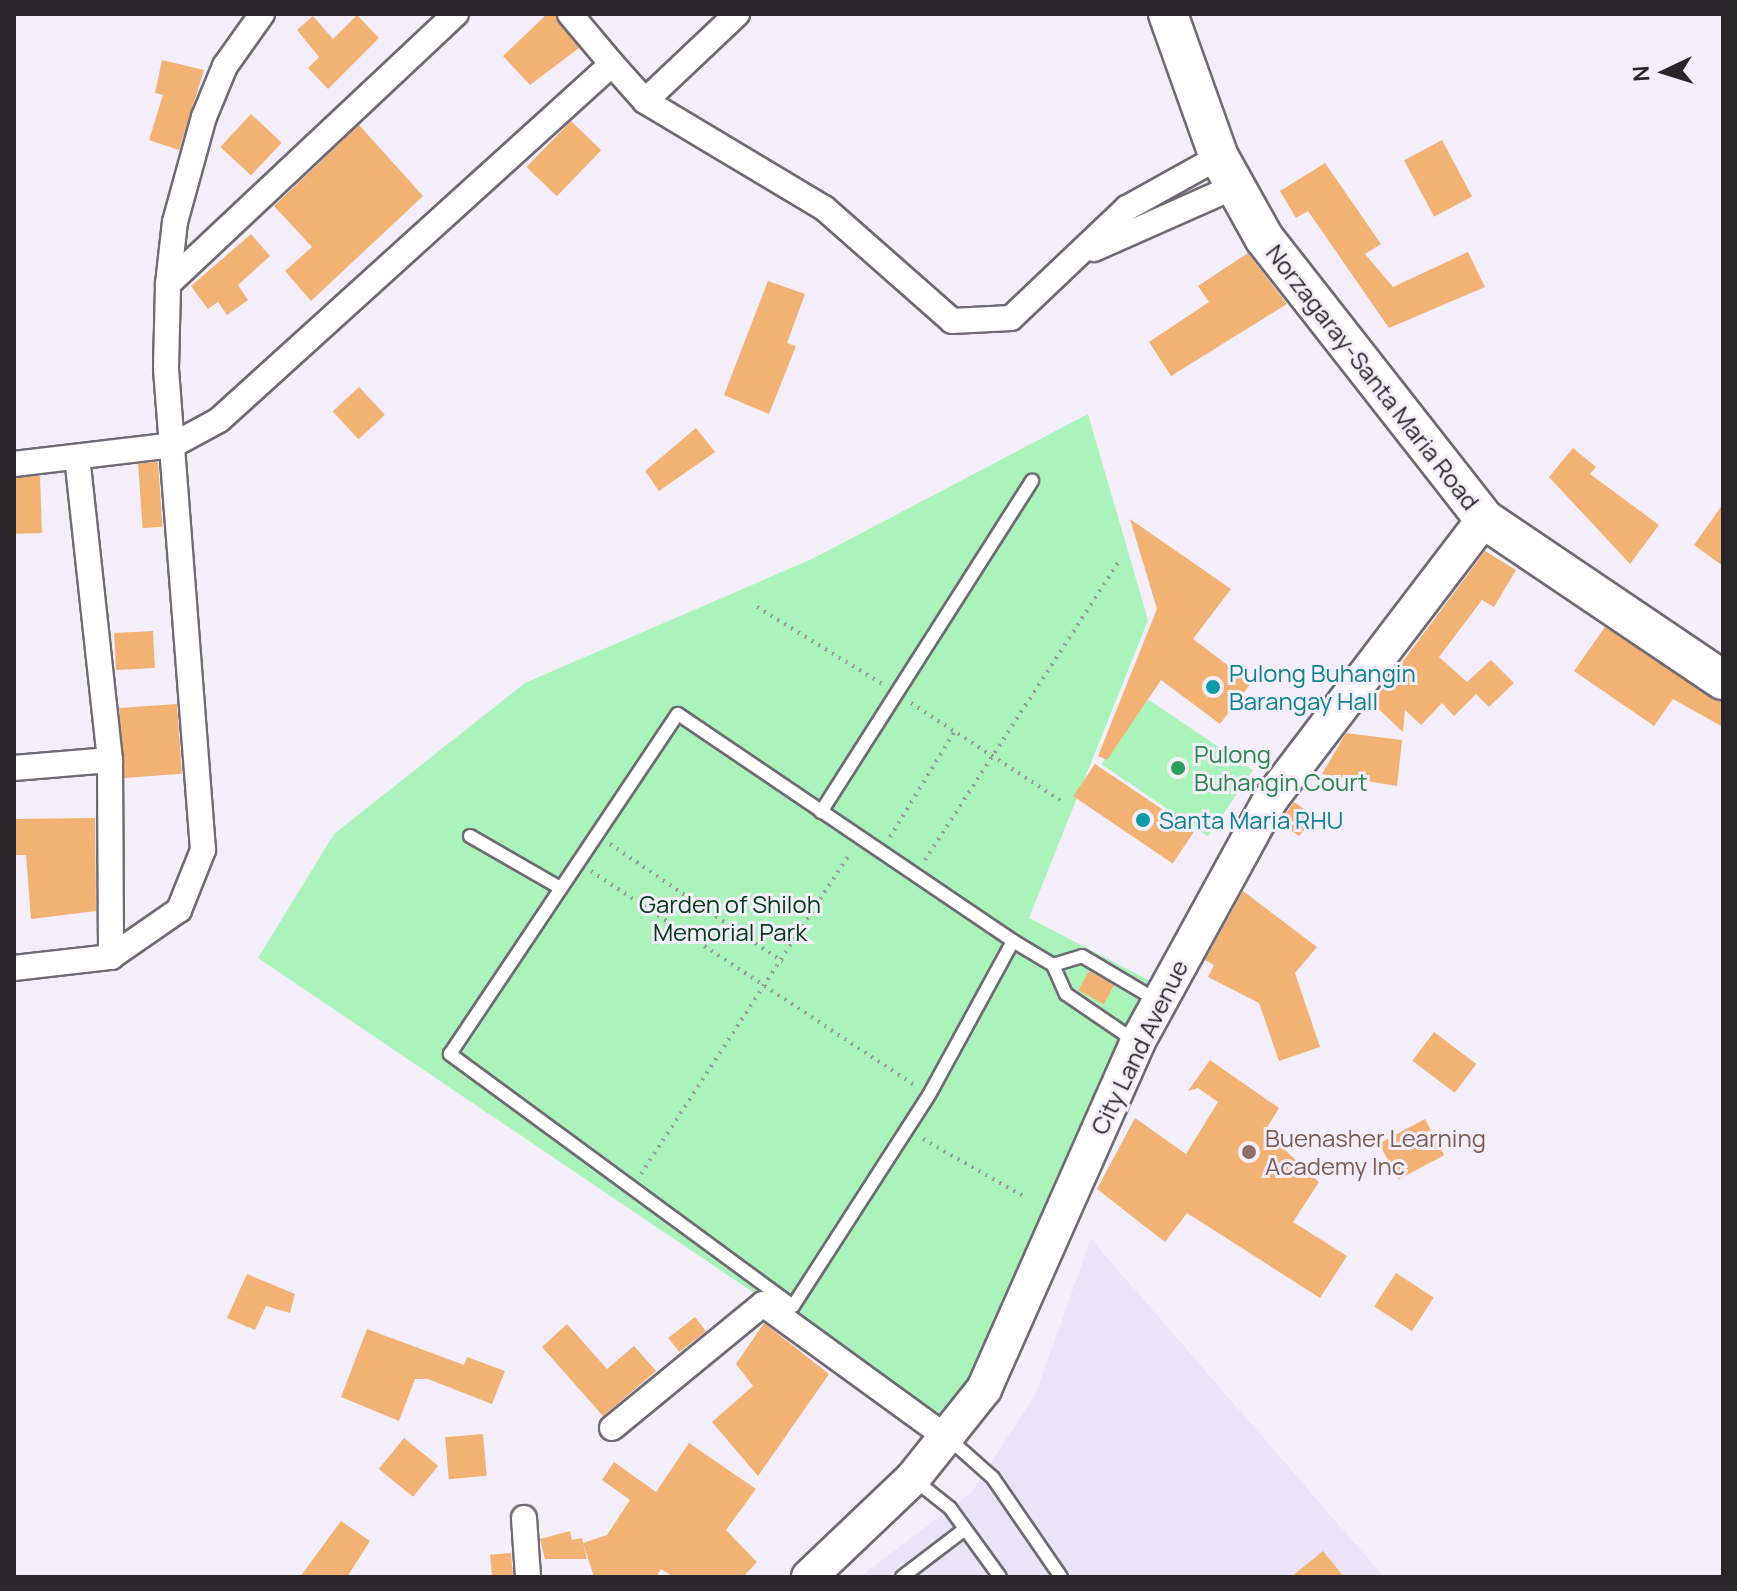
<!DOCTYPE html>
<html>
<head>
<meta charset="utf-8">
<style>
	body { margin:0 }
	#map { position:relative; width:1737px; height:1591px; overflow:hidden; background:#f4eefa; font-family:Manrope,sans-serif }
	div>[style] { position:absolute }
	.built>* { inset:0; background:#ece3f6 }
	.green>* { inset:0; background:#aaf4bc; transform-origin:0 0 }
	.building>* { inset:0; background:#f2b274; transform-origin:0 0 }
	.path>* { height:4px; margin-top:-2px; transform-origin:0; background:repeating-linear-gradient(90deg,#9d98a1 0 2px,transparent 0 8px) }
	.roads { filter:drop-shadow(2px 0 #6f6a75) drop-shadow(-2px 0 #6f6a75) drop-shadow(0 2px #6f6a75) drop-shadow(0 -2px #6f6a75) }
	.lane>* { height:12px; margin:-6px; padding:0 6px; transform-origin:6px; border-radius:6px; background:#fff }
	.street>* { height:24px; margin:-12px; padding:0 12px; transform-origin:12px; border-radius:12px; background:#fff }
	.secondary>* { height:34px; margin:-17px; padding:0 17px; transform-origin:17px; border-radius:17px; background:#fff }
	.primary>* { height:38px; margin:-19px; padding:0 19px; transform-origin:19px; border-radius:19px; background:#fff }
	.dots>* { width:22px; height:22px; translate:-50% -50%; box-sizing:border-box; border:4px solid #f4eefa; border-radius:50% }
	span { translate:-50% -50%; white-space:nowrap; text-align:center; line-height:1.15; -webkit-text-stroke:6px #f4eefa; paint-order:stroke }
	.street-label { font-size:24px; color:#28262b }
	.culture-label { font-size:24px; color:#0d838f }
	.left { translate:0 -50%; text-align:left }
	.leisure-label { font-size:24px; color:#27864d }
	.park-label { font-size:24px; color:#003b19 }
	.education-label { font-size:24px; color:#785e54 }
	.frame { position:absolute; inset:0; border:16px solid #28262b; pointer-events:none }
	.north { position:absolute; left:1625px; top:32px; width:80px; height:80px; -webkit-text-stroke:6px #f4eefa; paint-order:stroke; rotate:266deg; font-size:22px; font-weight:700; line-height:32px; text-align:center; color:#28262b }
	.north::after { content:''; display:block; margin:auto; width:28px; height:36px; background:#28262b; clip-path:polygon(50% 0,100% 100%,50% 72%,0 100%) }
</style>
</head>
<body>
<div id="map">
	<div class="built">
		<i style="clip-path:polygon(1091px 1239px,1384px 1577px,860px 1577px,972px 1492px,1035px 1395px)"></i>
	</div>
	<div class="green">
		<i style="clip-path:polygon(1088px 414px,1148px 620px,1029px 918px,1164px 988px,945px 1436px,837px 1349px,258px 958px,334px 834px,525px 683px,814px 558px)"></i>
		<i style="left:1146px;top:698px;width:129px;height:80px;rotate:34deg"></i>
	</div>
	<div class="building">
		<i style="clip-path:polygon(547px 14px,555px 14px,579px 48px,530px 85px,503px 56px)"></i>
		<i style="clip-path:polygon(357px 15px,379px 38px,328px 89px,308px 68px,319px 57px,297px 30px,313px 16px,333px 39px)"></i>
		<i style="clip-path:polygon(162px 60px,204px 70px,179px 150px,149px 140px,163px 95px,155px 93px)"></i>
		<i style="left:251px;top:114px;width:42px;height:45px;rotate:43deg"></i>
		<i style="left:571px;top:121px;width:42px;height:64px;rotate:44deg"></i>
		<i style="clip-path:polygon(359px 125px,423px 196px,311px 301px,285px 271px,312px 247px,274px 206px)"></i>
		<i style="left:1442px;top:140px;width:64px;height:43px;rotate:62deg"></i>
		<i style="clip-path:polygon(1325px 163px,1381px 244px,1365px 254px,1393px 287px,1468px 252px,1485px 287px,1389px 328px,1308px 211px,1296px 218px,1280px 191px)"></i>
		<i style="clip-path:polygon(251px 234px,270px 256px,238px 285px,248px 300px,227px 315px,218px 302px,208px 309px,191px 286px)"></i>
		<i style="clip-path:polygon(1248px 253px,1287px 304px,1171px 376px,1149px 342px,1209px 302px,1198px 286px)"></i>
		<i style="clip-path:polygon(768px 281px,805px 294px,787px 343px,796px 346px,769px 414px,724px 395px)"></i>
		<i style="left:359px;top:387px;width:38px;height:36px;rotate:47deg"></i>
		<i style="clip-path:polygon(696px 428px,715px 452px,659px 491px,645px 471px)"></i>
		<i style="clip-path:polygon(1573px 448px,1596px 467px,1590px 474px,1659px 525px,1630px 564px,1549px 477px)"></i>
		<i style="left:158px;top:462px;width:65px;height:20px;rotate:86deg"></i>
		<i style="left:40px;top:476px;width:57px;height:26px;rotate:88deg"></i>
		<i style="clip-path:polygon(1723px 504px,1723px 566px,1694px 545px)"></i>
		<i style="clip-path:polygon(1130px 519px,1231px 589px,1193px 639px,1251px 683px,1220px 724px,1161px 680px,1107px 760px,1098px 756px,1157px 609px)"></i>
		<i style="clip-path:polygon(1485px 551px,1516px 570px,1494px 607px,1482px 600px,1439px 657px,1467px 682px,1491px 660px,1514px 683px,1489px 707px,1476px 694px,1454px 716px,1442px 703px,1421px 725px,1405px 710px,1403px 732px,1372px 703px)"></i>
		<i style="clip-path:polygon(1605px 627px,1723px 702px,1723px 727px,1673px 699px,1654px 726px,1574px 671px)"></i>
		<i style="left:153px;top:631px;width:37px;height:39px;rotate:87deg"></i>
		<i style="left:177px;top:704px;width:70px;height:58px;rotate:86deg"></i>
		<i style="clip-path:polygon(1346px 733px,1402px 740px,1397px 786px,1322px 774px)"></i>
		<i style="left:1095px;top:764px;width:120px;height:39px;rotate:34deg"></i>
		<i style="left:1294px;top:802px;width:24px;height:25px;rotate:35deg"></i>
		<i style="clip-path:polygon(95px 818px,96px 911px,31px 919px,26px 855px,15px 855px,14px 819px)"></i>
		<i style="clip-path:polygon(1243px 891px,1317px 947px,1295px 973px,1320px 1047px,1279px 1061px,1259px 1003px,1208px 977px,1214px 965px,1205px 960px)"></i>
		<i style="left:1089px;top:971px;width:29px;height:22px;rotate:29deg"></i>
		<i style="left:1434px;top:1032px;width:53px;height:36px;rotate:37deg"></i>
		<i style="clip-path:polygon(1210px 1060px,1279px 1108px,1265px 1131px,1319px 1182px,1293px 1222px,1347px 1256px,1320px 1298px,1187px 1213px,1165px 1242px,1097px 1189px,1135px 1118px,1186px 1154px,1218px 1102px,1198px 1088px,1188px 1091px)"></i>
		<i style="left:1425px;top:1119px;width:41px;height:52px;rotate:62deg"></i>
		<i style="left:1396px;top:1273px;width:45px;height:40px;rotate:33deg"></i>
		<i style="clip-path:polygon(247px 1274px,295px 1294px,290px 1313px,266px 1306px,255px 1330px,227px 1318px)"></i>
		<i style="left:695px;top:1317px;width:18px;height:34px;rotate:52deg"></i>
		<i style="clip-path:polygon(764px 1323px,829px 1374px,758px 1476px,712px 1422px,753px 1386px,736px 1364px)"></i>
		<i style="clip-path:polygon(567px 1324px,607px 1369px,634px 1346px,656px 1371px,603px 1416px,542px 1347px)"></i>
		<i style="clip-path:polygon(367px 1329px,464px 1365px,467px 1357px,505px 1371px,492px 1404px,428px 1379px,415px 1379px,399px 1421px,341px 1397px)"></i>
		<i style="left:483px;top:1434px;width:42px;height:38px;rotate:85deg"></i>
		<i style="left:404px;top:1438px;width:44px;height:40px;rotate:39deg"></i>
		<i style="clip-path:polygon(689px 1443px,756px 1489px,726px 1530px,757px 1562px,743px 1577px,674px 1577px,661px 1569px,656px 1577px,594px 1577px,583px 1543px,607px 1535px,630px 1500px,602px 1480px,614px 1462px,656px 1492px)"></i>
		<i style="clip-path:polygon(341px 1521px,370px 1541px,347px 1577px,300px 1577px)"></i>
		<i style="clip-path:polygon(570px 1531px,572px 1540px,582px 1538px,587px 1559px,545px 1559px,540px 1539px)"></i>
		<i style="clip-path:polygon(1323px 1551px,1344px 1577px,1291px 1577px)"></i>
		<i style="left:511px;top:1553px;width:24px;height:21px;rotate:85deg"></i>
	</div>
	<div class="path">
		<i style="left:757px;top:607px;width:149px;rotate:31.6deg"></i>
		<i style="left:911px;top:703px;width:181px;rotate:33.1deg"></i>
		<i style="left:890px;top:837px;width:123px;rotate:-58.6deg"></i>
		<i style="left:610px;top:844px;width:209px;rotate:34.3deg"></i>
		<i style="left:925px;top:860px;width:356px;rotate:-57deg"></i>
		<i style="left:591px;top:871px;width:391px;rotate:33.5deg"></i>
		<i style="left:923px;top:1139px;width:115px;rotate:29.7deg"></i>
		<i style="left:641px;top:1174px;width:383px;rotate:-56.9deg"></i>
	</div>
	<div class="roads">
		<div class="lane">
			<i style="left:678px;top:714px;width:405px;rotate:34.1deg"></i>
			<i style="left:1013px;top:941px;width:175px;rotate:118.6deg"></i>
			<i style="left:929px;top:1095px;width:251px;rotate:122.8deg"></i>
			<i style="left:793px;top:1306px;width:426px;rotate:-143.7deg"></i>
			<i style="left:450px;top:1054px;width:409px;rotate:-56.2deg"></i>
			<i style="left:821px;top:812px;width:393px;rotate:-57.5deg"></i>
			<i style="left:470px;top:836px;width:100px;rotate:29.9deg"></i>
			<i style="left:1013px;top:941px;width:47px;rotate:31deg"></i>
			<i style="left:1053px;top:965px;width:32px;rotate:66deg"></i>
			<i style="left:1066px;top:994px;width:83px;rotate:34.3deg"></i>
			<i style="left:1053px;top:965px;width:30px;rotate:-17deg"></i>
			<i style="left:1082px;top:956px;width:88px;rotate:30.6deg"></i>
			<i style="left:948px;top:1438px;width:60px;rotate:41.6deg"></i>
			<i style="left:993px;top:1478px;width:120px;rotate:55.5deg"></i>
			<i style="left:916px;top:1481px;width:43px;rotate:38.5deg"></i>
			<i style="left:950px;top:1508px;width:85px;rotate:54.1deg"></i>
			<i style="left:902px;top:1577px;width:79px;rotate:-37.3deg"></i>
		</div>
		<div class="street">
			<i style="left:570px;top:14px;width:65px;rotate:50deg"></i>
			<i style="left:645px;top:101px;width:127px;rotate:-43.4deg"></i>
			<i style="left:1094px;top:249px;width:155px;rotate:-23.9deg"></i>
			<i style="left:168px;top:284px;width:395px;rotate:-43.2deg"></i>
			<i style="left:14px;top:464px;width:160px;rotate:-6.8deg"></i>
			<i style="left:173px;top:445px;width:52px;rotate:-28.5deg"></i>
			<i style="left:219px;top:420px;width:530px;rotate:-42.17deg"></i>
			<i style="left:612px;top:64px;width:50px;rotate:48.3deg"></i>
			<i style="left:645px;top:101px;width:209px;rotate:30.9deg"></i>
			<i style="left:824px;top:208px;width:171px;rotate:41.4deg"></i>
			<i style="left:952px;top:321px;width:59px;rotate:-2.9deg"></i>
			<i style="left:1011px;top:318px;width:160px;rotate:-43.5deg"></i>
			<i style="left:1127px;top:208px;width:105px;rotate:-29deg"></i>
			<i style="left:110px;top:760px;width:197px;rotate:89.7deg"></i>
			<i style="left:14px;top:768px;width:96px;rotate:-4.8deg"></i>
			<i style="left:110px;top:760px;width:304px;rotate:-96.2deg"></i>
			<i style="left:14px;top:968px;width:98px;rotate:-6.5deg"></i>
			<i style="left:111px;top:957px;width:83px;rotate:-34.7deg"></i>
			<i style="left:179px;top:910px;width:65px;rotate:-68.2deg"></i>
			<i style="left:203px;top:850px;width:483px;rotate:-94.4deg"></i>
			<i style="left:166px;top:368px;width:84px;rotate:-88.6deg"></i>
			<i style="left:168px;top:284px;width:62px;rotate:-83.6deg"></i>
			<i style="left:175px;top:222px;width:109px;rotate:-74.6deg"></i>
			<i style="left:204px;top:117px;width:55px;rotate:-67.6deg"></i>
			<i style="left:225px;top:66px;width:64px;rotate:-54.6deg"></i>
			<i style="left:612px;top:1428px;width:195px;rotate:-39.4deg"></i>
			<i style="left:763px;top:1304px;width:225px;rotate:36deg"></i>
			<i style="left:524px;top:1518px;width:59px;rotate:86.1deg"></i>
		</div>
		<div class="secondary">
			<i style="left:809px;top:1577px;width:144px;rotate:-43.6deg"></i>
			<i style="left:913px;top:1478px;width:114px;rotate:-51.4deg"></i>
			<i style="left:984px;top:1389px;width:378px;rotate:-66.1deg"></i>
			<i style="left:1137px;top:1043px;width:277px;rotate:-61.3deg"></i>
			<i style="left:1270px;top:800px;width:353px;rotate:-52.7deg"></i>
		</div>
		<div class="primary">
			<i style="left:1168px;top:14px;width:152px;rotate:70.4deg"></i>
			<i style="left:1219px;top:157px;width:93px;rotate:60.9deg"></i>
			<i style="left:1264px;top:238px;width:357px;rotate:51.9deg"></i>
			<i style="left:1484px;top:519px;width:288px;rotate:34deg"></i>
		</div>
	</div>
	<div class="dots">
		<i style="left:1213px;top:687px;background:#0f9aa8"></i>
		<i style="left:1178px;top:768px;background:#2e9e5b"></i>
		<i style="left:1143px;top:820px;background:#0f9aa8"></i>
		<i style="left:1249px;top:1152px;background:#8d6e63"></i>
	</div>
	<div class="street-label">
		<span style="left:1373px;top:377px;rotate:52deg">Norzagaray-Santa Maria Road</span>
		<span style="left:1139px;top:1047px;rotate:-64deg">City Land Avenue</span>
	</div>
	<div class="culture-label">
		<span class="left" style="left:1229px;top:687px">Pulong Buhangin<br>Barangay Hall</span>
		<span class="left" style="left:1159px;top:820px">Santa Maria RHU</span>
	</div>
	<div class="leisure-label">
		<span class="left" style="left:1194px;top:768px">Pulong<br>Buhangin Court</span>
	</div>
	<div class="park-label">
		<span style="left:730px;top:918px">Garden of Shiloh<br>Memorial Park</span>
	</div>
	<div class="education-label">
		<span class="left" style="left:1265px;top:1152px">Buenasher Learning<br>Academy Inc</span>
	</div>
	<div class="frame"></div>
	<div class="north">N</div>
</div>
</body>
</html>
